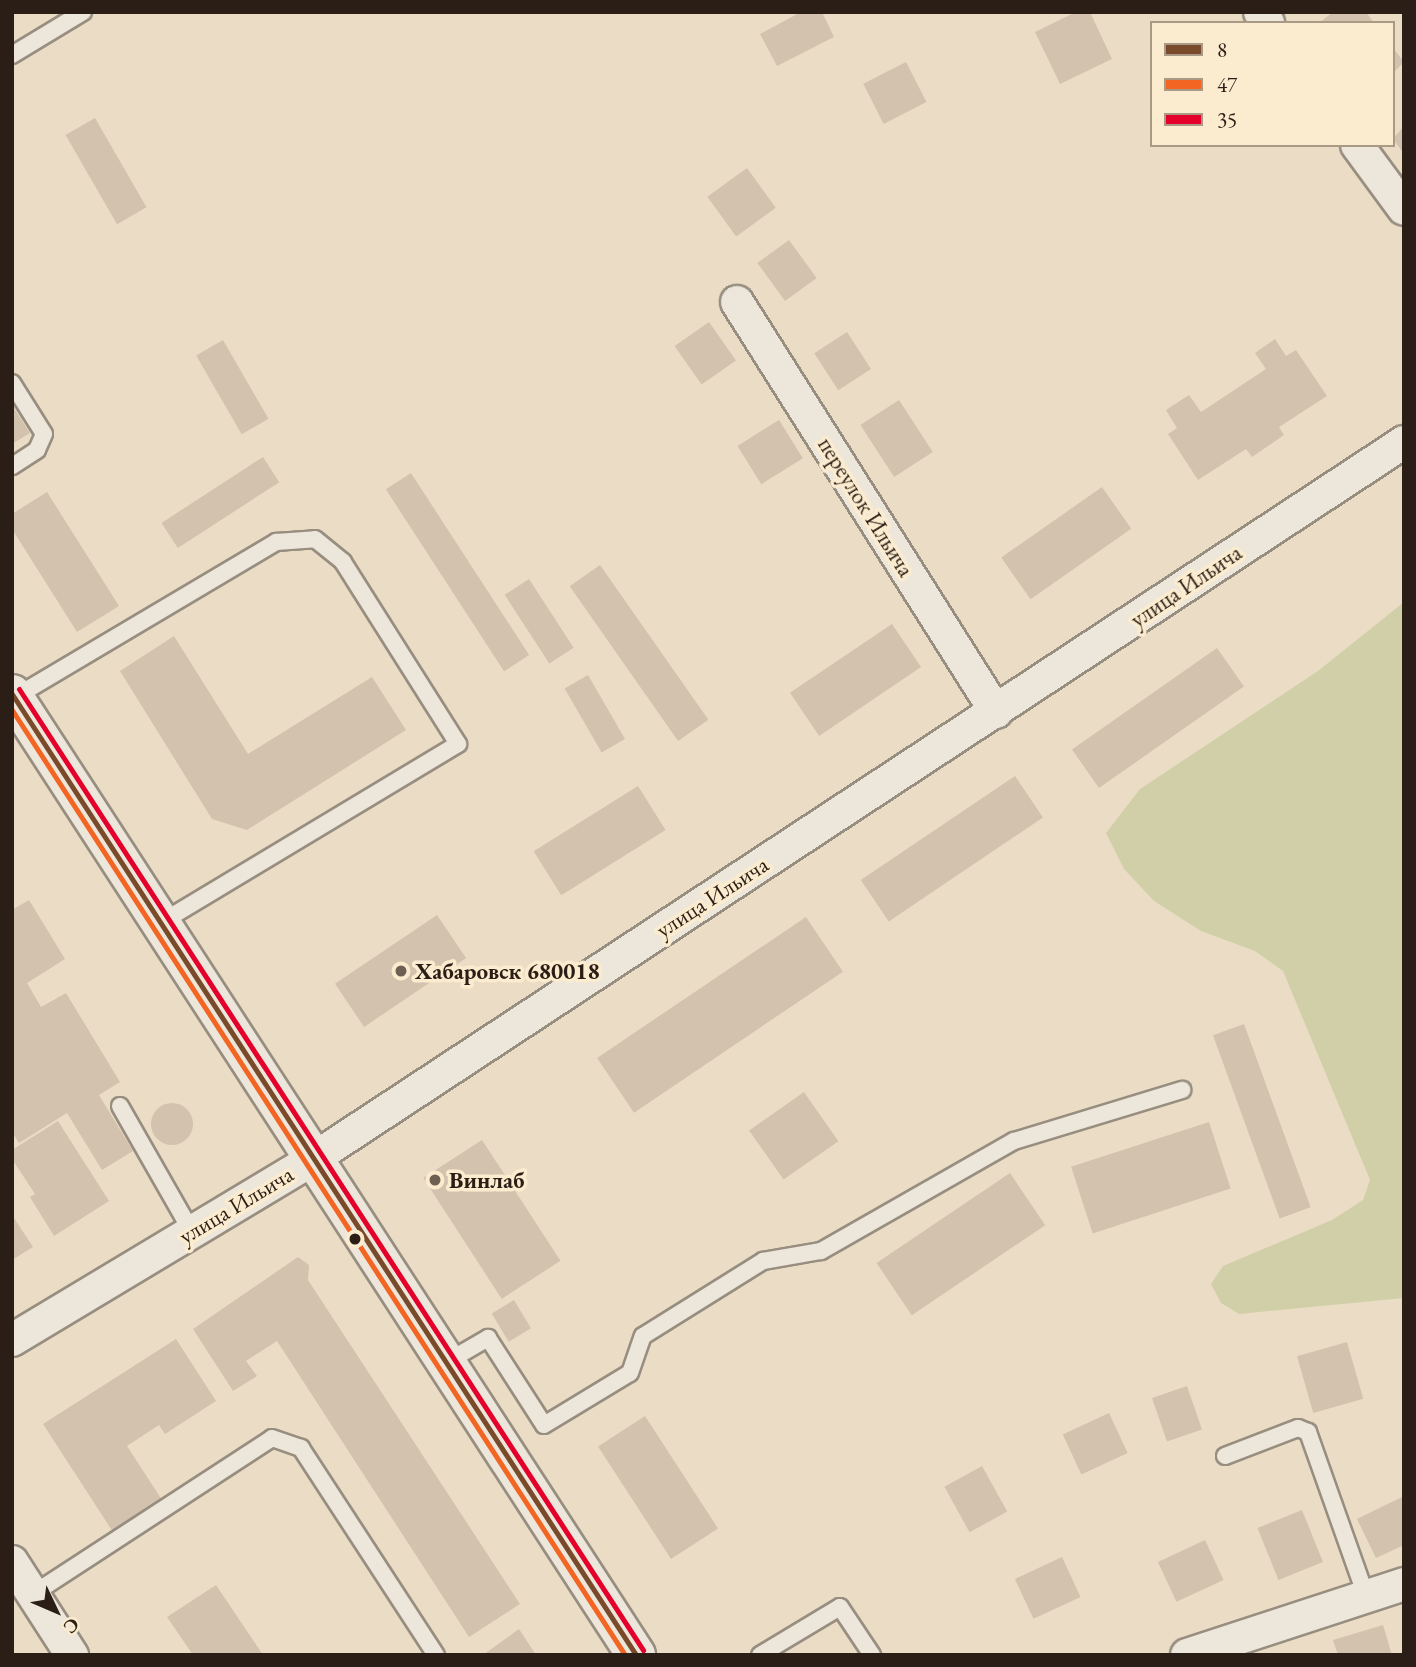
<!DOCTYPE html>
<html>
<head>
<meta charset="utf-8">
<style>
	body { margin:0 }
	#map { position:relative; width:1416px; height:1667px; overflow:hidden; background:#ebddc5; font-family:"EB Garamond",serif }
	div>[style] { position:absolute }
	.green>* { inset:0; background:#d1cfa8 }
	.building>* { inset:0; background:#d2c2ae; transform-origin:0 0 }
	.round { border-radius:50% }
	.roads { filter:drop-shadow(2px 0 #988e80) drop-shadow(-2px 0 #988e80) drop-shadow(0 2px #988e80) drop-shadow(0 -2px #988e80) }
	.lane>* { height:16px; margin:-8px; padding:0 8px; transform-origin:8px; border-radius:8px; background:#ede6da }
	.street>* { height:32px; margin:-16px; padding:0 16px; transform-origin:16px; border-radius:16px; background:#ede6da }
	.secondary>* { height:38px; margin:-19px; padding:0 19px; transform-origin:19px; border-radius:19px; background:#ede6da }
	.bus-1>* { height:5px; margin:-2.5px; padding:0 2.5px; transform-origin:2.5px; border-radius:2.5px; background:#7a4b2a }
	.bus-2>* { height:5px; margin:-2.5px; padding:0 2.5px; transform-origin:2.5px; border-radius:2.5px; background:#f26522 }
	.bus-3>* { height:5px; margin:-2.5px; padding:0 2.5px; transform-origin:2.5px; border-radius:2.5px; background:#e4002b }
	.dots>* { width:19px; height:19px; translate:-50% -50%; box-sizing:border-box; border:4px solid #fceccf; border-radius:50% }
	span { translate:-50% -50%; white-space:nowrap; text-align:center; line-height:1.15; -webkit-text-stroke:7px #fceccf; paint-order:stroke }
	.street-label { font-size:23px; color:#2a1e16 }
	.poi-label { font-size:23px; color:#2a1e16; font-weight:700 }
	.left { translate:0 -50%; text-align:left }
	.frame { position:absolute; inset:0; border:14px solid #2a1e16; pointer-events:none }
	.legend { position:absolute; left:1150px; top:21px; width:245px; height:126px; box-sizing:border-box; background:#fceccf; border:2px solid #a89a85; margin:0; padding:9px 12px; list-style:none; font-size:21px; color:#2a1e16 }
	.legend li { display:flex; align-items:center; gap:14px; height:35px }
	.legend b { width:35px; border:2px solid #a89a85 }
	.north { position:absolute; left:21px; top:1576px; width:70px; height:70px; -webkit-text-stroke:5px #fceccf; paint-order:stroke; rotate:134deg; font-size:19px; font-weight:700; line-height:28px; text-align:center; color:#2a1e16 }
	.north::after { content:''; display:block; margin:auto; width:24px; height:32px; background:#2a1e16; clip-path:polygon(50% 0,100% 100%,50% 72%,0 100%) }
</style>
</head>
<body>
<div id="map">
	<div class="green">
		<i style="clip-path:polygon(1404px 602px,1404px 1298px,1239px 1314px,1221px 1303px,1211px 1284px,1223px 1266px,1332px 1220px,1363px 1200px,1370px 1180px,1283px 971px,1255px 951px,1201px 931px,1154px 901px,1124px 869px,1106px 833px,1140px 789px,1318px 671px)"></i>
	</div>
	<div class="building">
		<i style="clip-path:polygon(801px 12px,822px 12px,834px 37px,777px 66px,760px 34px)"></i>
		<i style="clip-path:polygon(1076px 12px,1090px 12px,1112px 59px,1060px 84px,1035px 32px)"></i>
		<i style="clip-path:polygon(1333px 12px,1366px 12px,1374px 23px,1319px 23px)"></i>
		<i style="clip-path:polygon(1393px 48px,1404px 62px,1393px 73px)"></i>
		<i style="left:906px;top:62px;width:45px;height:48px;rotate:63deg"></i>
		<i style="left:95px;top:118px;width:103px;height:34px;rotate:60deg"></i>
		<i style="clip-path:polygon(1404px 126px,1404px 154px,1393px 139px)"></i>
		<i style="left:747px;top:168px;width:49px;height:49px;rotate:54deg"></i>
		<i style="left:789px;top:240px;width:47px;height:39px;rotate:54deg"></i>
		<i style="left:709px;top:322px;width:47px;height:42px;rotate:55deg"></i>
		<i style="left:847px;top:332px;width:44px;height:39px;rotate:57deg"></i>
		<i style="clip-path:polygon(1275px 339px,1286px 356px,1296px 350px,1327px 396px,1279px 427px,1284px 435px,1252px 457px,1246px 449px,1198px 480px,1168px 434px,1177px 428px,1166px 410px,1189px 395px,1201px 412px,1266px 369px,1255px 353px)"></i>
		<i style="left:223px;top:340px;width:91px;height:31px;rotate:60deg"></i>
		<i style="left:899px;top:400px;width:62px;height:46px;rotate:57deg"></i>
		<i style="clip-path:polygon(12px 405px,30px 433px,12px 444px)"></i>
		<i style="left:779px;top:420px;width:45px;height:49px;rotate:58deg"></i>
		<i style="left:263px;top:457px;width:30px;height:121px;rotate:57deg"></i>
		<i style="left:411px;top:473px;width:217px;height:30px;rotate:57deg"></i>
		<i style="left:1102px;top:487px;width:51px;height:123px;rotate:55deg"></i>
		<i style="clip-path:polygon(47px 492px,119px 606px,77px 632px,12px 529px,12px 514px)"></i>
		<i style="left:600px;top:565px;width:189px;height:37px;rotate:55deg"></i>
		<i style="left:529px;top:579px;width:82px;height:29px;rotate:57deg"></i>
		<i style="left:892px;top:624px;width:52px;height:123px;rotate:56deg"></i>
		<i style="clip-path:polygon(174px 636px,248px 754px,372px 677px,406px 730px,247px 830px,212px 819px,120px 671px)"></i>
		<i style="left:1217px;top:648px;width:47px;height:177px;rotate:55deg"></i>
		<i style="left:588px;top:675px;width:74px;height:27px;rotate:60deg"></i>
		<i style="left:1015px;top:776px;width:50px;height:186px;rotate:56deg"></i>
		<i style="left:638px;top:786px;width:52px;height:123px;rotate:58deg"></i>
		<i style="clip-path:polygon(29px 900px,65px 959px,27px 983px,41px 1007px,66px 993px,120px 1082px,99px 1095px,133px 1151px,102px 1170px,67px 1113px,19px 1143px,12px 1132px,12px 910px)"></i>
		<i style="left:437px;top:915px;width:52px;height:123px;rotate:56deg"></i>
		<i style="left:806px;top:917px;width:66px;height:252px;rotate:56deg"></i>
		<i style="left:1244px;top:1024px;width:195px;height:33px;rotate:70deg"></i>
		<i style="left:804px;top:1092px;width:60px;height:67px;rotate:55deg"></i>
		<i class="round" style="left:151px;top:1103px;width:42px;height:42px"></i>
		<i style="clip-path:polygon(58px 1121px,109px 1201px,54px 1236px,30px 1197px,35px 1194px,12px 1159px,12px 1150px)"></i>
		<i style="left:1209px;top:1122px;width:70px;height:145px;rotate:72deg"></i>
		<i style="left:482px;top:1140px;width:144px;height:70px;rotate:57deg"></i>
		<i style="left:1010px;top:1173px;width:63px;height:161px;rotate:56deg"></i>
		<i style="clip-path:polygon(12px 1215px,33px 1247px,12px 1260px)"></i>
		<i style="clip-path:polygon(298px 1257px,309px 1265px,308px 1280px,520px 1604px,469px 1637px,277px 1341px,246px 1361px,257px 1376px,233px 1391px,193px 1329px)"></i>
		<i style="left:514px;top:1300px;width:33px;height:26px;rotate:59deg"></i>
		<i style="clip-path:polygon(176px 1339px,216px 1401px,165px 1434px,159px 1425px,127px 1446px,162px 1500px,113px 1532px,43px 1424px)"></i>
		<i style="left:1347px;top:1342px;width:59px;height:52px;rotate:74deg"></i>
		<i style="left:1187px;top:1386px;width:46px;height:37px;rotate:71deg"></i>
		<i style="left:1109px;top:1413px;width:44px;height:51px;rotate:65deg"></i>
		<i style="left:645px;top:1416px;width:134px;height:56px;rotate:57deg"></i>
		<i style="left:982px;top:1466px;width:52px;height:43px;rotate:61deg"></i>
		<i style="clip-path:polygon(1404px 1496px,1404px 1545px,1376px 1558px,1357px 1519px)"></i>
		<i style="left:1302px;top:1510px;width:56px;height:48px;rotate:68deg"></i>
		<i style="left:1205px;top:1540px;width:44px;height:52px;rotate:65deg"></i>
		<i style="left:1062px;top:1557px;width:44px;height:52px;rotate:65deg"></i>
		<i style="clip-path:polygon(216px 1585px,263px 1655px,193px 1655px,167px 1617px)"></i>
		<i style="clip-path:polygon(1383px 1625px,1392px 1655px,1338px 1655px,1333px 1640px)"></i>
		<i style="clip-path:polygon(519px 1629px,536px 1655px,483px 1655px)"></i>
	</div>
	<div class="roads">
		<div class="lane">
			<i style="left:12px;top:55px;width:83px;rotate:-31.2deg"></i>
			<i style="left:12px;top:383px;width:60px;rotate:57.9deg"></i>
			<i style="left:44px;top:434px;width:17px;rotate:114deg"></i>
			<i style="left:37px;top:450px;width:30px;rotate:147deg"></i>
			<i style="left:15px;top:697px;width:304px;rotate:-30.7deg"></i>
			<i style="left:276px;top:542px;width:39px;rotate:-4deg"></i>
			<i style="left:315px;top:539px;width:36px;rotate:39deg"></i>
			<i style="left:343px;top:562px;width:215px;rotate:57.7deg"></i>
			<i style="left:458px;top:744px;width:343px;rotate:149deg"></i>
			<i style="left:120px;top:1106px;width:145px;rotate:60.3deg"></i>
			<i style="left:445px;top:1363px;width:50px;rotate:-30.2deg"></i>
			<i style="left:488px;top:1338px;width:103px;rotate:57.2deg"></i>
			<i style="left:544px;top:1425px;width:100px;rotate:-31.2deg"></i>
			<i style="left:630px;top:1373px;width:39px;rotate:-71deg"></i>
			<i style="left:643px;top:1336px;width:142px;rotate:-32deg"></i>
			<i style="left:763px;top:1261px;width:59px;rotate:-9.8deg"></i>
			<i style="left:821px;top:1251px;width:222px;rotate:-29.7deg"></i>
			<i style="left:1014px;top:1141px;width:176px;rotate:-16.9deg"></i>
			<i style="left:1225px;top:1456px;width:78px;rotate:-21deg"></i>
			<i style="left:1298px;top:1428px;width:11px;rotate:22deg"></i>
			<i style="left:1308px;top:1432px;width:171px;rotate:70.5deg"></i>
			<i style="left:33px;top:1594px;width:285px;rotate:-33.1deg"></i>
			<i style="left:272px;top:1438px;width:31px;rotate:19deg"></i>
			<i style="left:301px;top:1448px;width:247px;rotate:56.9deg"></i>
			<i style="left:760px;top:1655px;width:93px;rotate:-31deg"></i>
			<i style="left:840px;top:1607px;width:58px;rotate:56.3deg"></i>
		</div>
		<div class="street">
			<i style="left:1260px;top:12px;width:14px;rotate:54deg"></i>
			<i style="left:1357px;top:145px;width:79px;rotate:53.7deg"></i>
			<i style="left:737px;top:302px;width:485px;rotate:57.7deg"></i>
			<i style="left:12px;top:1340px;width:355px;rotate:-31deg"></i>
			<i style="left:316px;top:1157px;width:1302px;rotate:-33.31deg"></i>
			<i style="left:12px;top:1562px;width:111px;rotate:57.2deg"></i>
			<i style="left:1187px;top:1655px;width:228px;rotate:-18.1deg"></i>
		</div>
		<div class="secondary">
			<i style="left:12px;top:694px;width:1146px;rotate:57deg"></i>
		</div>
	</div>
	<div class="bus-1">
		<i style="left:12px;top:694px;width:1146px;rotate:57deg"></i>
	</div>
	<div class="bus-2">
		<i style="left:12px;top:710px;width:1126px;rotate:57.03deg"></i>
	</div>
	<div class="bus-3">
		<i style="left:19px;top:689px;width:1146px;rotate:57deg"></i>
	</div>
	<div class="dots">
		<i style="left:401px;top:971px;background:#6e6153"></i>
		<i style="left:435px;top:1180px;background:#6e6153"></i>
		<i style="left:355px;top:1239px;background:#2a1e16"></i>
	</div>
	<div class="street-label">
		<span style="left:866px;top:507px;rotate:58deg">переулок Ильича</span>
		<span style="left:1186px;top:586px;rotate:-34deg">улица Ильича</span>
		<span style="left:712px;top:897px;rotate:-33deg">улица Ильича</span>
		<span style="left:236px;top:1205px;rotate:-31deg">улица Ильича</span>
	</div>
	<div class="poi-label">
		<span class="left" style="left:415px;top:971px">Хабаровск 680018</span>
		<span class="left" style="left:449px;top:1180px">Винлаб</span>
	</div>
	<div class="frame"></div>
	<ul class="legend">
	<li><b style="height:9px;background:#7a4b2a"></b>8</li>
	<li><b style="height:9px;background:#f26522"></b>47</li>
	<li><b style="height:9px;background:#e4002b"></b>35</li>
	</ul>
	<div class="north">С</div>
</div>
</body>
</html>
